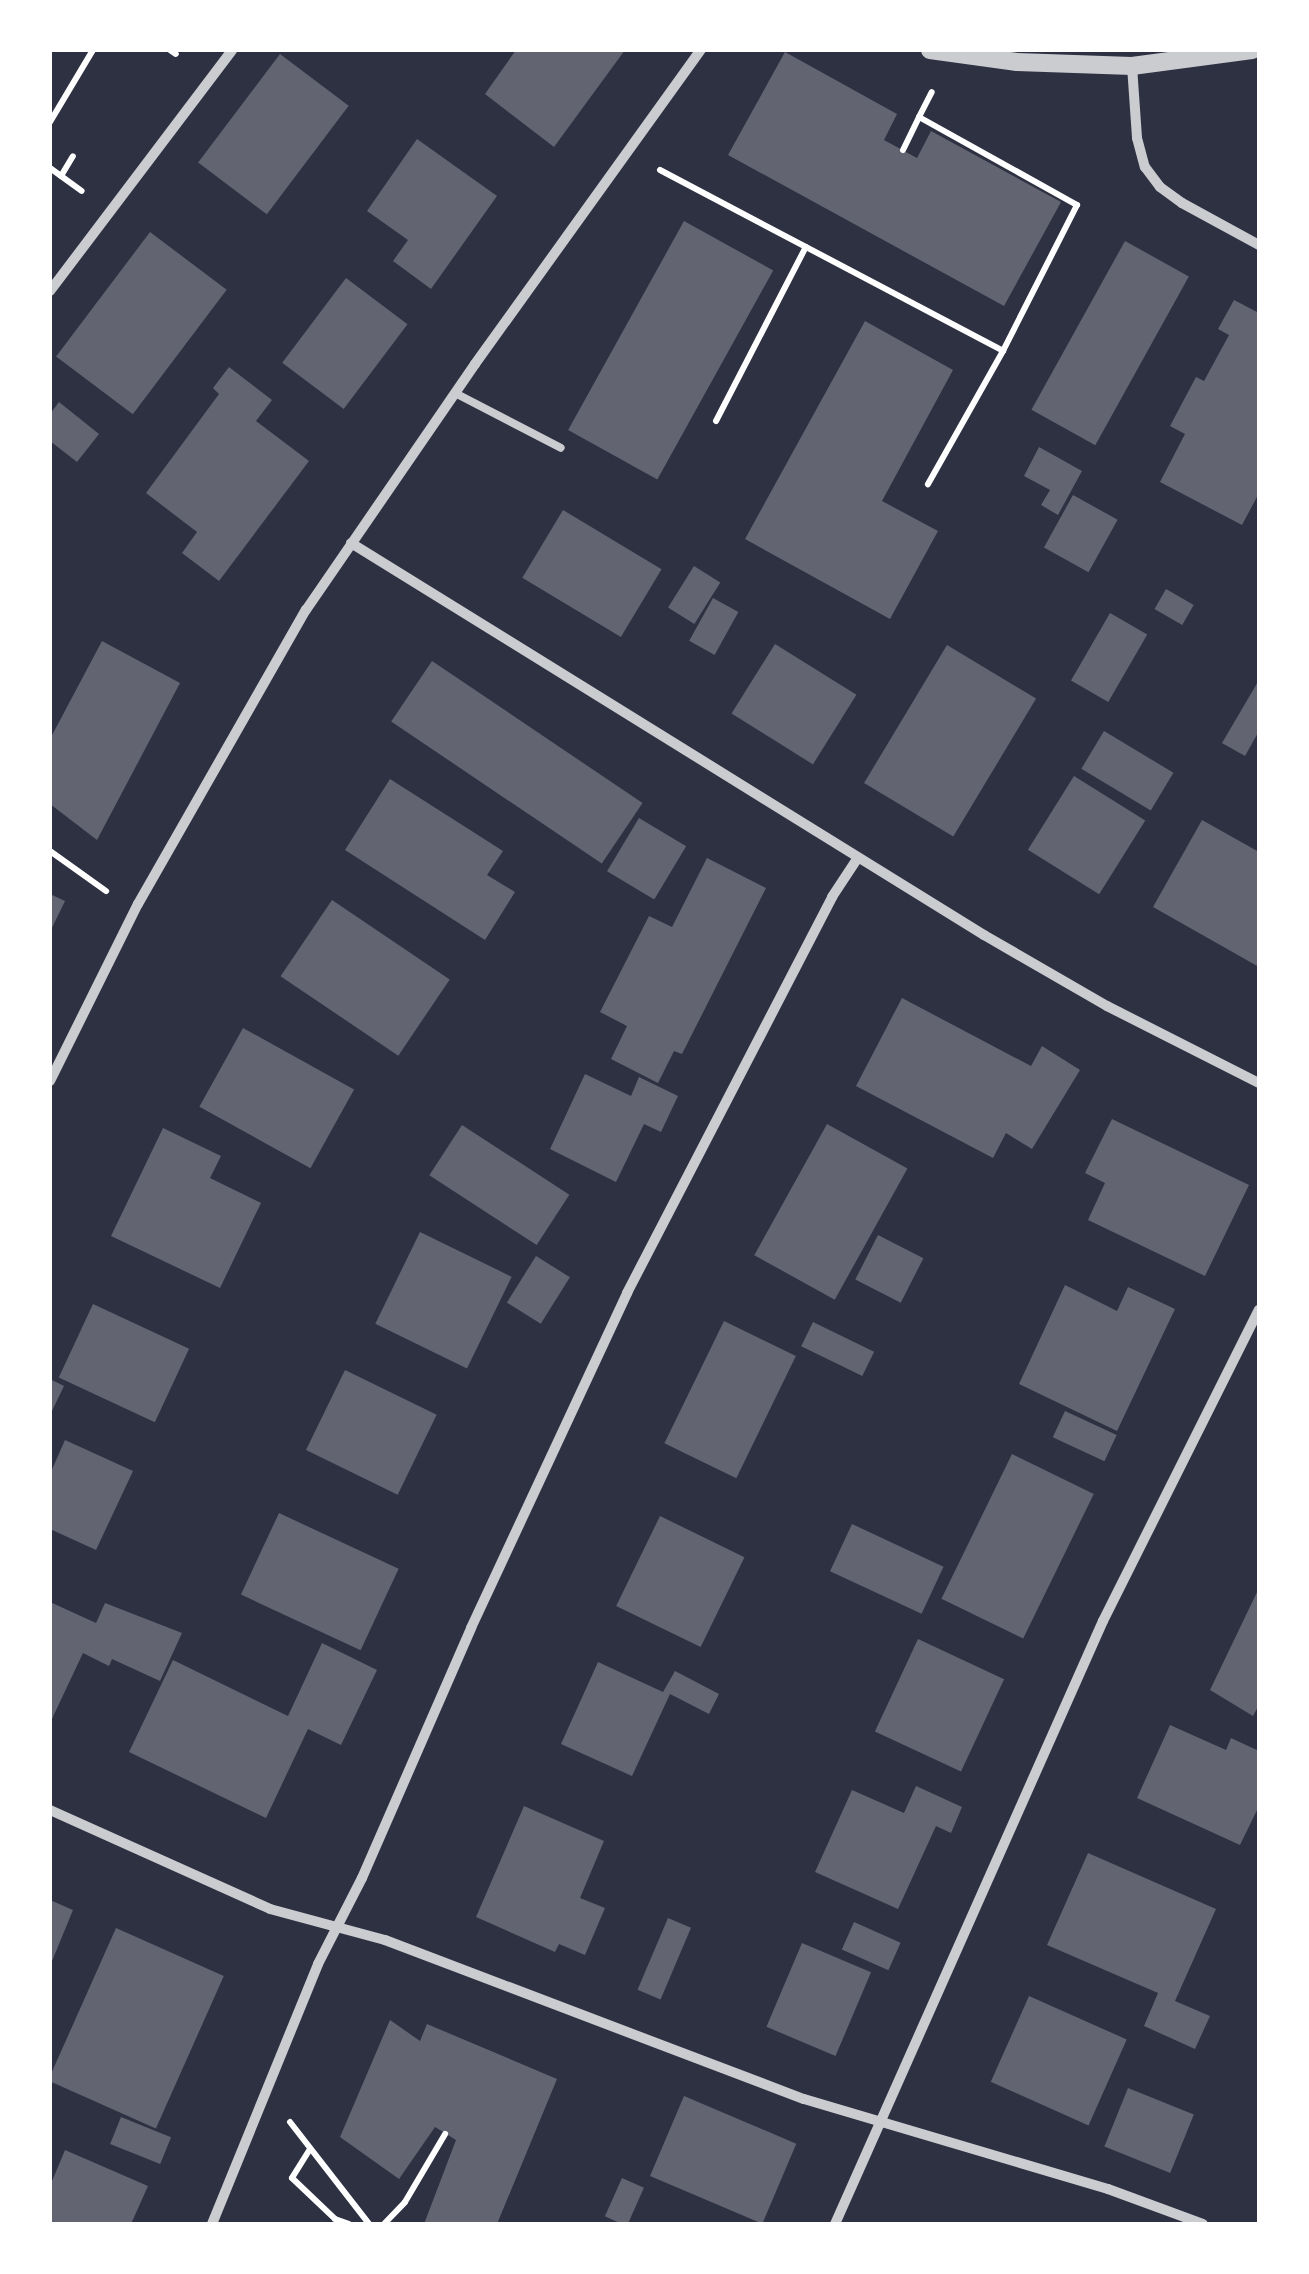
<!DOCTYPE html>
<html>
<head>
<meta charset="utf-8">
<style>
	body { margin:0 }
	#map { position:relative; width:1309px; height:2274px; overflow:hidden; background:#2d3142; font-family:"Crimson Pro",serif }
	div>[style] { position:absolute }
	.building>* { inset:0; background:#626471; transform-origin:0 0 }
	.path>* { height:6px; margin:-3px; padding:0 3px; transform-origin:3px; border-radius:3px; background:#fff }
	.service>* { height:8px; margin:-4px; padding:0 4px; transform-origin:4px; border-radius:4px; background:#caccd0 }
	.minor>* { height:10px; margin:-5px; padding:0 5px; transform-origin:5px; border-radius:5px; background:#caccd0 }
	.tertiary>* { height:18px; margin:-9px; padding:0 9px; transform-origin:9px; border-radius:9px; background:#caccd0 }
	span { translate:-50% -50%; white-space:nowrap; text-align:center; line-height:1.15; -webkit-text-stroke:9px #fff; paint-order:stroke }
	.frame { position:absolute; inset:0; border:52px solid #fff; pointer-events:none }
</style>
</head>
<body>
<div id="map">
	<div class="building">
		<i style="clip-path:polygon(516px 50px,625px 50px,554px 147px,485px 94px)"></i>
		<i style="clip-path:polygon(785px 52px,897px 114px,884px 140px,917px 158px,931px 131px,1061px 202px,1004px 306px,728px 155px)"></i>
		<i style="left:280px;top:54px;width:86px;height:136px;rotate:37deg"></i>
		<i style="clip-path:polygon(417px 139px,497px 196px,431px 289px,393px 261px,408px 240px,367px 211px)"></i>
		<i style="left:684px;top:221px;width:102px;height:239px;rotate:29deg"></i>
		<i style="left:150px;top:232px;width:96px;height:156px;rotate:37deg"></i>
		<i style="left:1125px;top:241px;width:73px;height:193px;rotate:29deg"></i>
		<i style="left:346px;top:278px;width:77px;height:106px;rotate:37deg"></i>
		<i style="clip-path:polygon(1234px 300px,1259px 313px,1259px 493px,1242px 525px,1160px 482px,1185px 434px,1170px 426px,1196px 377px,1204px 381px,1229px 335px,1218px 329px)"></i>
		<i style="clip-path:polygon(865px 321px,953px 370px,882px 501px,938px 531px,890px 619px,745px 539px)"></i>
		<i style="clip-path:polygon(229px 367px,272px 400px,256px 421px,309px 461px,219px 581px,182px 553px,197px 532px,146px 493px,219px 394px,213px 388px)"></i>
		<i style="clip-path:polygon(59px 402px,99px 434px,77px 462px,50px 441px,50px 414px)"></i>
		<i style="clip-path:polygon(1039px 447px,1082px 471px,1058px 515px,1041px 505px,1050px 490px,1024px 476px)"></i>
		<i style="left:1073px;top:495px;width:51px;height:60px;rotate:29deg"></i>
		<i style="left:563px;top:510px;width:115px;height:79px;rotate:31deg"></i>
		<i style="left:694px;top:566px;width:31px;height:49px;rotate:32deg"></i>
		<i style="left:1166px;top:589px;width:32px;height:23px;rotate:30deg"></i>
		<i style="left:713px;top:598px;width:29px;height:49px;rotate:29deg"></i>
		<i style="left:1110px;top:613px;width:43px;height:78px;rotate:30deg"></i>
		<i style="clip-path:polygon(102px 641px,180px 683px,97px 840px,50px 804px,50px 739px)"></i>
		<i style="left:775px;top:644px;width:96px;height:82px;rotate:32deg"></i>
		<i style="left:947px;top:645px;width:104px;height:161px;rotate:31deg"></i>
		<i style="left:432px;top:661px;width:254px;height:73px;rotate:34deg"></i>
		<i style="clip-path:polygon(1259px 680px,1259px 731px,1245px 756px,1222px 743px)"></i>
		<i style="left:1104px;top:731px;width:81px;height:44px;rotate:31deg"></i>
		<i style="left:1074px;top:776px;width:84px;height:87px;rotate:32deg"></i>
		<i style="clip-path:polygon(390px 779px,503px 851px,487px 875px,515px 892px,485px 940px,345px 850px)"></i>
		<i style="left:639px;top:818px;width:55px;height:62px;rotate:31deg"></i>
		<i style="clip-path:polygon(1202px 820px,1259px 852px,1259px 967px,1153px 907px)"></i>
		<i style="clip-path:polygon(707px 858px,766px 888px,682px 1054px,674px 1051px,658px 1083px,611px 1059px,627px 1026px,600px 1012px,649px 916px,672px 927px)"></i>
		<i style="clip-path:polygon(50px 894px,65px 901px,50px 932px)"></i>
		<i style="left:332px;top:900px;width:142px;height:92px;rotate:34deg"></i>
		<i style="clip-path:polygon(902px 998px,1031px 1066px,1042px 1046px,1080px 1070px,1032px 1149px,1006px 1133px,993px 1158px,856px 1086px)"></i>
		<i style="left:243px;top:1028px;width:127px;height:90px;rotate:29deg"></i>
		<i style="clip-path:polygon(585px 1074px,631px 1096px,639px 1077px,678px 1096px,661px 1132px,644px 1124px,616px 1182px,550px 1149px)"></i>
		<i style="clip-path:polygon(1112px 1119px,1249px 1185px,1205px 1276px,1088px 1220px,1105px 1183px,1085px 1173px)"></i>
		<i style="left:827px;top:1124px;width:92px;height:150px;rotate:29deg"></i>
		<i style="left:462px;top:1125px;width:128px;height:60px;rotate:33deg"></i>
		<i style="clip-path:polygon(163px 1128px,221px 1156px,210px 1178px,261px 1203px,220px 1288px,111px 1236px)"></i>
		<i style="left:420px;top:1232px;width:102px;height:102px;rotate:26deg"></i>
		<i style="left:878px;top:1235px;width:51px;height:50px;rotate:27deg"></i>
		<i style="left:536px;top:1256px;width:40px;height:55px;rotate:32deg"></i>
		<i style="clip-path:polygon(1065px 1285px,1117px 1311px,1128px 1287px,1175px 1309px,1117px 1431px,1019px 1384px)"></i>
		<i style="left:93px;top:1304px;width:106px;height:81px;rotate:25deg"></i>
		<i style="left:724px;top:1321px;width:80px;height:136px;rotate:26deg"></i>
		<i style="left:813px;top:1322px;width:68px;height:27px;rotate:26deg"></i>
		<i style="left:345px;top:1370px;width:102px;height:89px;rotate:26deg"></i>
		<i style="clip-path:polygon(50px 1379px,64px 1386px,50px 1415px)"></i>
		<i style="left:1065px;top:1411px;width:57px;height:29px;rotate:25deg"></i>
		<i style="clip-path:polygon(65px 1440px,133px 1471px,96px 1550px,50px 1529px,50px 1474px)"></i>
		<i style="left:1012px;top:1454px;width:91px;height:161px;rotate:26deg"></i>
		<i style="left:279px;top:1513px;width:132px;height:90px;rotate:25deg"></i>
		<i style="left:660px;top:1516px;width:94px;height:100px;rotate:26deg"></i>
		<i style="left:852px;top:1524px;width:101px;height:52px;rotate:25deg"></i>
		<i style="clip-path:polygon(1259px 1588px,1259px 1705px,1253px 1716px,1210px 1690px)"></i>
		<i style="clip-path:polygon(50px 1602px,96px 1623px,105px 1603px,182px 1633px,160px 1681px,112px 1659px,109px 1666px,83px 1653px,50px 1723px)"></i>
		<i style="left:918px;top:1639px;width:95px;height:102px;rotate:25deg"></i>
		<i style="clip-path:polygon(322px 1643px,377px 1670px,341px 1745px,308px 1729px,266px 1818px,129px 1752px,173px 1660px,288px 1716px)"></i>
		<i style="clip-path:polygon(598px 1662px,663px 1692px,675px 1671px,719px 1694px,709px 1714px,670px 1694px,632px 1776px,561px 1744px)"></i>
		<i style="clip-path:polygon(1170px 1725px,1226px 1750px,1231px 1738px,1259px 1751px,1259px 1806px,1240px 1845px,1137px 1798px)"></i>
		<i style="clip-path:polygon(916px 1786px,962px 1807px,951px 1833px,936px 1826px,898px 1909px,815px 1872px,852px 1790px,904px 1813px)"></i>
		<i style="clip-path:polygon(524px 1806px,604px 1841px,580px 1898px,605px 1908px,585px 1955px,559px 1944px,555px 1952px,476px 1917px)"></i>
		<i style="clip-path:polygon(1088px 1853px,1216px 1909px,1175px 2001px,1210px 2016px,1195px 2049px,1144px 2026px,1158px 1993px,1047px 1945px)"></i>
		<i style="clip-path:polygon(50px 1900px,73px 1910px,50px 1966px)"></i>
		<i style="left:668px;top:1918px;width:25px;height:78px;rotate:23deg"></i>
		<i style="left:854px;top:1922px;width:51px;height:30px;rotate:24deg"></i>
		<i style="left:116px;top:1928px;width:118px;height:167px;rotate:24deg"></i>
		<i style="left:802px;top:1943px;width:75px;height:91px;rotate:23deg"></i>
		<i style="left:1029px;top:1996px;width:107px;height:94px;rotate:24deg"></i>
		<i style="clip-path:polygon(390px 2020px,420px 2041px,427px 2024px,557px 2079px,497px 2224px,424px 2224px,456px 2140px,435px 2127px,399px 2179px,340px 2137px)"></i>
		<i style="left:1128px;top:2088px;width:71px;height:63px;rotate:22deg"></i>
		<i style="left:684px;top:2096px;width:122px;height:87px;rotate:23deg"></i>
		<i style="left:121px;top:2117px;width:54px;height:29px;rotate:22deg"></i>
		<i style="clip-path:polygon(65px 2150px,148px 2186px,131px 2224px,50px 2224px,50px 2186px)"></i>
		<i style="left:622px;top:2178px;width:24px;height:42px;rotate:24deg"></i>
	</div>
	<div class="path">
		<i style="left:170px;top:50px;width:7px;rotate:34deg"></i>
		<i style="left:919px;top:117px;width:28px;rotate:-63deg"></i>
		<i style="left:50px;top:122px;width:84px;rotate:-59.2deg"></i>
		<i style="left:903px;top:150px;width:37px;rotate:-64deg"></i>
		<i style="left:919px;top:117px;width:181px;rotate:29.1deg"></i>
		<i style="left:1077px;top:205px;width:164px;rotate:116.9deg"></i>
		<i style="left:50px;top:168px;width:39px;rotate:36deg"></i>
		<i style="left:660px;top:170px;width:388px;rotate:27.8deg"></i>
		<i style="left:1003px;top:351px;width:153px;rotate:119.4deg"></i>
		<i style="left:61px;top:176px;width:23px;rotate:-59deg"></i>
		<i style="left:716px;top:421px;width:196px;rotate:-62.7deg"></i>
		<i style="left:50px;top:851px;width:69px;rotate:35.5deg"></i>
		<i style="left:290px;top:2122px;width:129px;rotate:52.2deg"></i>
		<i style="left:310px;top:2149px;width:34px;rotate:122deg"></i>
		<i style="left:292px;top:2178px;width:59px;rotate:43.6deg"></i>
		<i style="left:335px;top:2219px;width:15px;rotate:20deg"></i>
		<i style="left:384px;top:2224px;width:30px;rotate:-46deg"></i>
		<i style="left:405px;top:2202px;width:79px;rotate:-59.5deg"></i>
	</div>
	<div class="service">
		<i style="left:455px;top:393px;width:119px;rotate:27.4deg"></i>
	</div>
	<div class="minor">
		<i style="left:1132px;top:66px;width:72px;rotate:86deg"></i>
		<i style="left:1137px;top:138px;width:30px;rotate:75deg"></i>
		<i style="left:1145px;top:167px;width:25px;rotate:53deg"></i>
		<i style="left:1160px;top:187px;width:27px;rotate:36deg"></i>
		<i style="left:1182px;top:203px;width:88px;rotate:28.6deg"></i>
		<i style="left:50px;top:291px;width:302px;rotate:-52.9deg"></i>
		<i style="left:351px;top:543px;width:745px;rotate:31.77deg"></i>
		<i style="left:984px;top:935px;width:142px;rotate:30deg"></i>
		<i style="left:1107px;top:1006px;width:170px;rotate:26.9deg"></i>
		<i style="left:50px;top:1081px;width:198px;rotate:-63.6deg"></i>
		<i style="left:138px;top:904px;width:339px;rotate:-60.3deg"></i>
		<i style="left:306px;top:610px;width:298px;rotate:-55.5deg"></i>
		<i style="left:475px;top:364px;width:387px;rotate:-54.3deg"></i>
		<i style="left:50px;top:1810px;width:241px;rotate:24.2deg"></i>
		<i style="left:270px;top:1909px;width:119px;rotate:15.1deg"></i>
		<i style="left:385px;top:1940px;width:448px;rotate:20.8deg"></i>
		<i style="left:804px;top:2099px;width:317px;rotate:16.5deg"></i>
		<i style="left:1108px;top:2189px;width:101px;rotate:20.2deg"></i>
		<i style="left:212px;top:2224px;width:281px;rotate:-67.8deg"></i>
		<i style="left:318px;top:1964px;width:97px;rotate:-62.9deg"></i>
		<i style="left:362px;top:1878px;width:273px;rotate:-66.4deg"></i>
		<i style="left:471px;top:1628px;width:370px;rotate:-65deg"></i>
		<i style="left:627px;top:1293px;width:446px;rotate:-62.6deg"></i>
		<i style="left:832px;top:897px;width:45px;rotate:-56.7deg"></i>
		<i style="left:835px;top:2224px;width:660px;rotate:-66.04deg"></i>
		<i style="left:1103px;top:1621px;width:348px;rotate:-63.4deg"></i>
	</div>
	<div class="tertiary">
		<i style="left:930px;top:50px;width:88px;rotate:7.9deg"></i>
		<i style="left:1017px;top:62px;width:115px;rotate:2deg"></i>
		<i style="left:1132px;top:66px;width:121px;rotate:-7.6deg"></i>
	</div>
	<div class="frame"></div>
</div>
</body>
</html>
